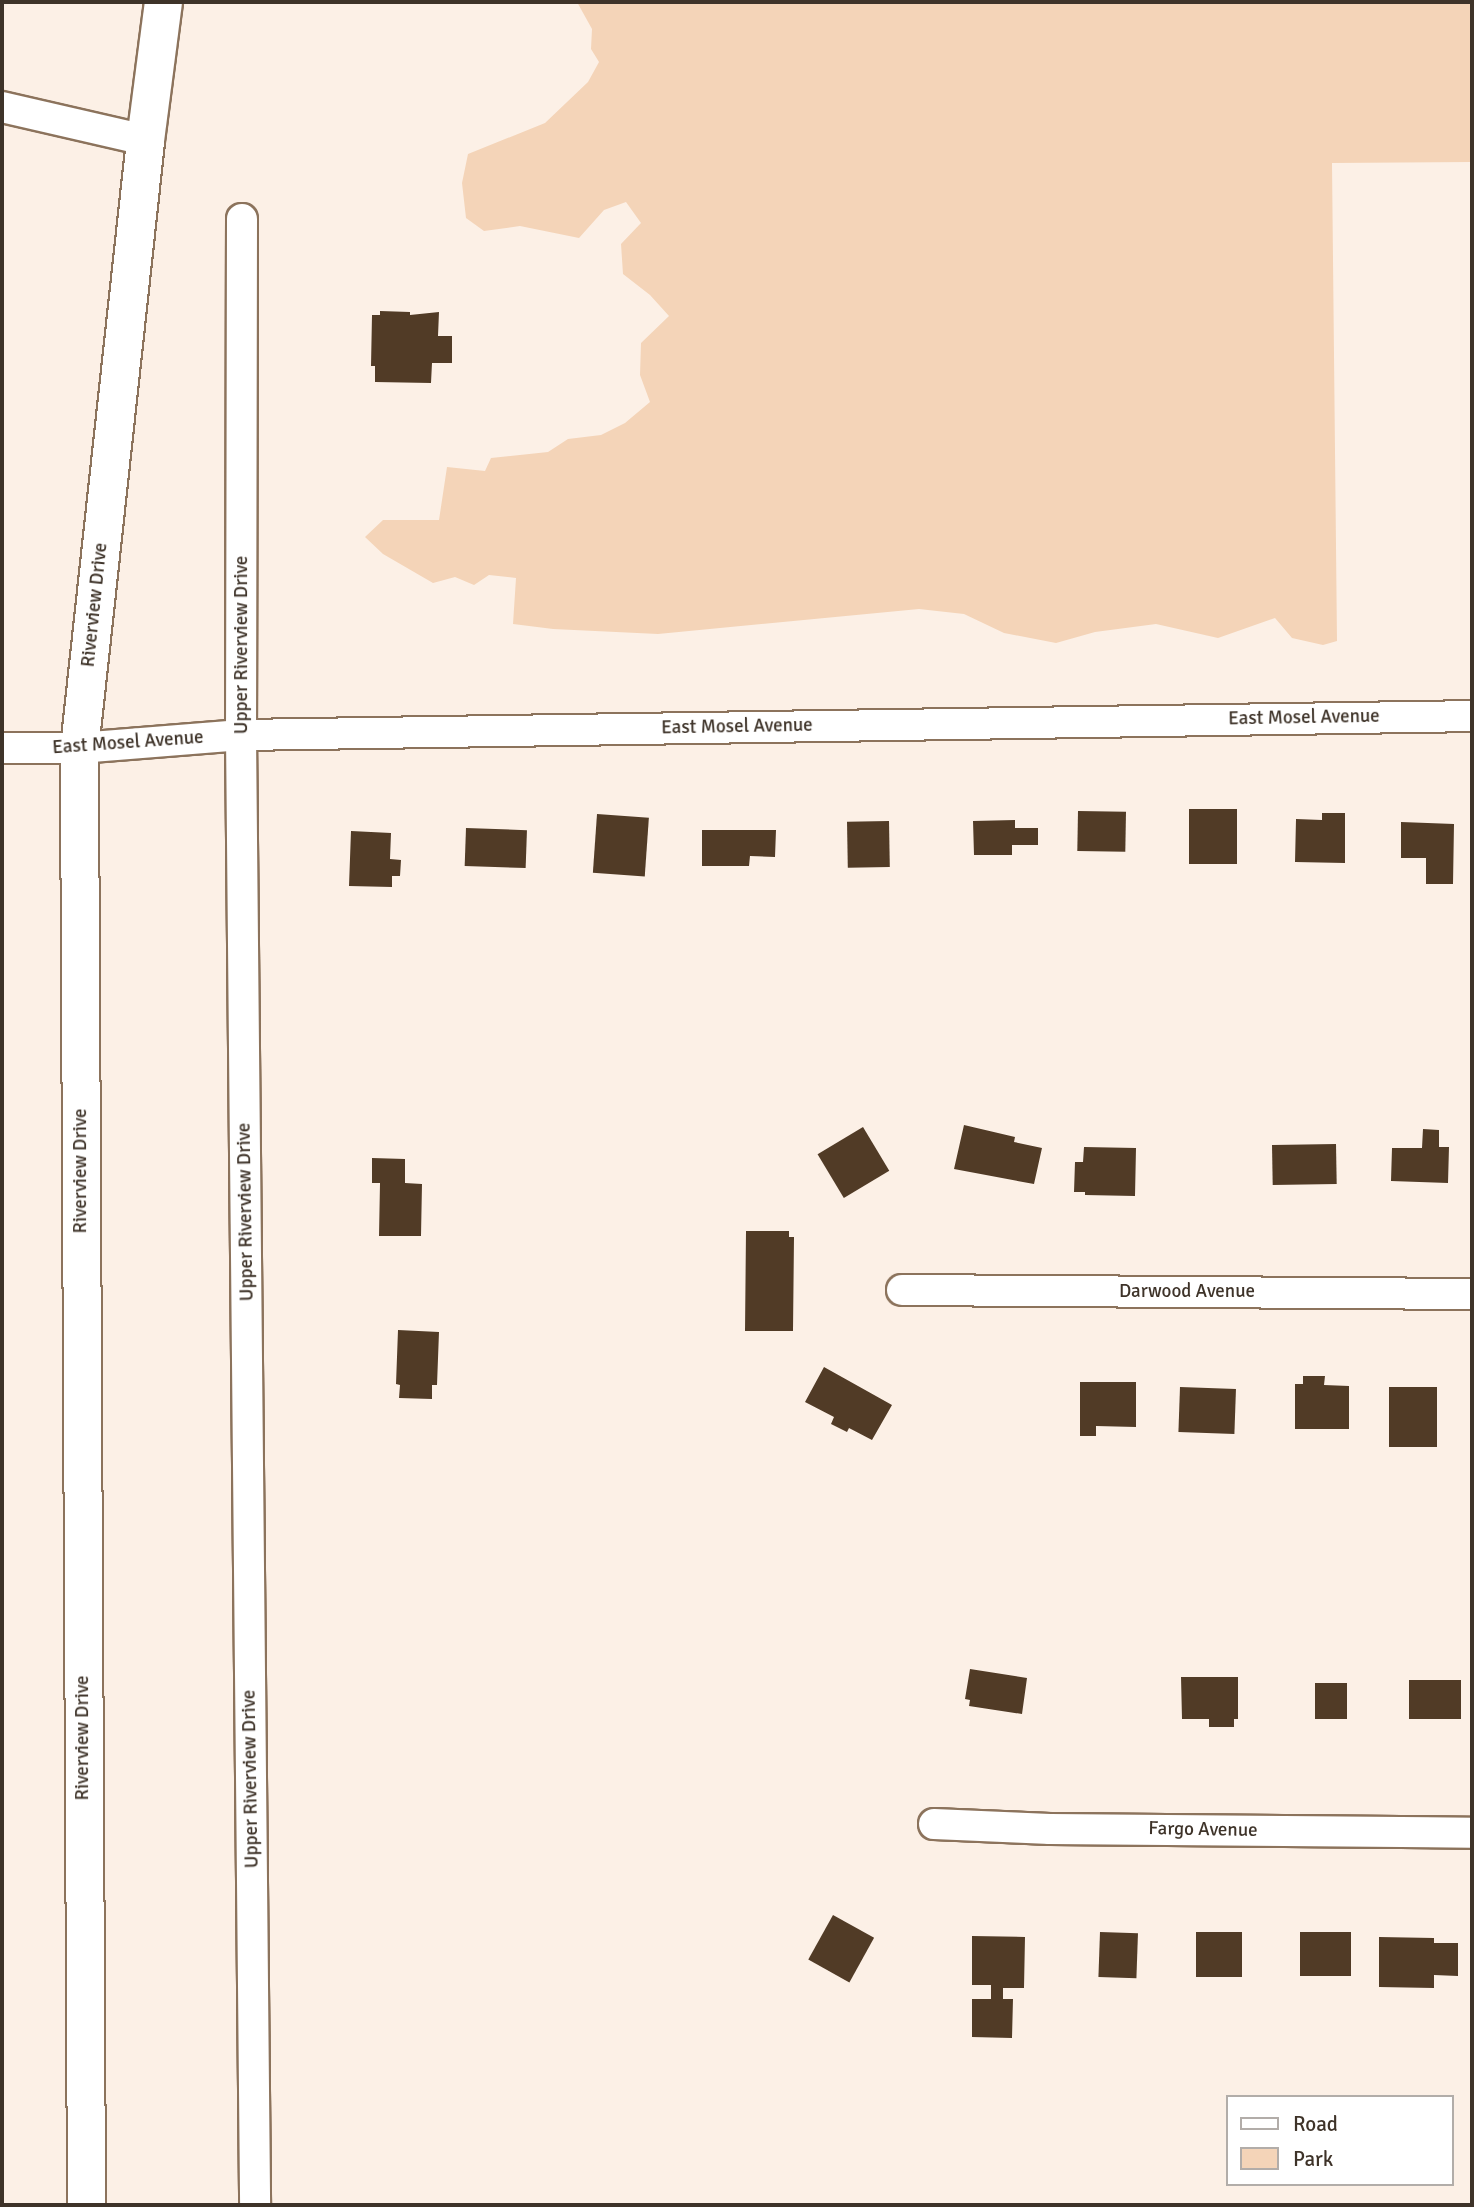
<!DOCTYPE html>
<html>
<head>
<meta charset="utf-8">
<style>
	body { margin:0 }
	#map { position:relative; width:1474px; height:2207px; overflow:hidden; background:#fcf0e6; font-family:Signika,sans-serif }
	div>[style] { position:absolute }
	.green>* { inset:0; background:#f4d4b8 }
	.building>* { inset:0; background:#513b26; transform-origin:0 0 }
	.path>* { height:4.5px; margin-top:-2.25px; transform-origin:0; background:repeating-linear-gradient(90deg,#978b81 0 3.5px,transparent 0 8.5px) }
	.roads { filter:drop-shadow(2px 0 #8c735c) drop-shadow(-2px 0 #8c735c) drop-shadow(0 2px #8c735c) drop-shadow(0 -2px #8c735c) }
	.minor>* { height:30px; margin:-15px; padding:0 15px; transform-origin:15px; border-radius:15px; background:#fff }
	.tertiary>* { height:37px; margin:-18.5px; padding:0 18.5px; transform-origin:18.5px; border-radius:18.5px; background:#fff }
	span { translate:-50% -50%; white-space:nowrap; text-align:center; line-height:1.15; -webkit-text-stroke:7px #fff; paint-order:stroke }
	.street-label { font-size:19px; color:#3e3329 }
	.frame { position:absolute; inset:0; border:4px solid #3e3329; pointer-events:none }
	.legend { position:absolute; left:1226px; top:2095px; width:228px; height:91px; box-sizing:border-box; background:#fff; border:2px solid #b2ada9; margin:0; padding:9px 12px; list-style:none; font-size:21px; color:#3e3329 }
	.legend li { display:flex; align-items:center; gap:14px; height:35px }
	.legend b { width:35px; border:2px solid #b2ada9 }
</style>
</head>
<body>
<div id="map">
	<div class="green">
		<i style="clip-path:polygon(577px 2px,1472px 2px,1472px 162px,1332px 163px,1337px 641px,1323px 645px,1292px 638px,1275px 618px,1218px 638px,1156px 624px,1095px 632px,1056px 643px,1004px 633px,964px 614px,919px 609px,658px 634px,553px 629px,513px 624px,516px 578px,489px 575px,474px 585px,455px 577px,433px 583px,383px 554px,365px 537px,383px 520px,439px 520px,447px 467px,485px 471px,491px 458px,548px 452px,568px 439px,601px 435px,625px 423px,650px 402px,640px 375px,641px 343px,669px 316px,650px 295px,623px 274px,621px 244px,641px 223px,626px 202px,604px 210px,579px 238px,520px 226px,484px 231px,466px 218px,462px 183px,468px 154px,545px 123px,588px 82px,599px 62px,591px 49px,592px 29px)"></i>
	</div>
	<div class="building">
		<i style="clip-path:polygon(380px 311px,410px 312px,410px 315px,439px 312px,438px 336px,452px 336px,452px 363px,432px 363px,431px 383px,375px 382px,375px 366px,371px 366px,372px 315px,380px 315px)"></i>
		<i style="left:1189px;top:809px;width:48px;height:55px"></i>
		<i style="left:1078px;top:811px;width:48px;height:40px;rotate:1deg"></i>
		<i style="clip-path:polygon(1322px 813px,1345px 813px,1345px 863px,1295px 862px,1296px 819px,1322px 820px)"></i>
		<i style="left:597px;top:814px;width:52px;height:59px;rotate:4deg"></i>
		<i style="clip-path:polygon(1015px 820px,1015px 828px,1038px 828px,1038px 845px,1012px 845px,1012px 855px,974px 855px,973px 821px)"></i>
		<i style="left:889px;top:821px;width:46px;height:42px;rotate:89deg"></i>
		<i style="clip-path:polygon(1401px 822px,1454px 824px,1453px 884px,1426px 884px,1426px 858px,1401px 858px)"></i>
		<i style="left:466px;top:828px;width:61px;height:38px;rotate:2deg"></i>
		<i style="clip-path:polygon(702px 830px,776px 830px,775px 857px,750px 856px,749px 866px,702px 866px)"></i>
		<i style="clip-path:polygon(351px 831px,391px 833px,390px 859px,401px 860px,400px 876px,392px 876px,392px 887px,349px 886px)"></i>
		<i style="clip-path:polygon(964px 1125px,1015px 1137px,1014px 1142px,1042px 1148px,1034px 1184px,954px 1169px)"></i>
		<i style="left:863px;top:1127px;width:51px;height:53px;rotate:59deg"></i>
		<i style="clip-path:polygon(1423px 1129px,1439px 1130px,1439px 1147px,1449px 1147px,1448px 1183px,1391px 1181px,1392px 1148px,1422px 1148px)"></i>
		<i style="left:1336px;top:1144px;width:40px;height:64px;rotate:89deg"></i>
		<i style="clip-path:polygon(1084px 1147px,1136px 1148px,1135px 1196px,1085px 1195px,1085px 1192px,1074px 1192px,1075px 1162px,1083px 1162px)"></i>
		<i style="clip-path:polygon(372px 1158px,405px 1159px,405px 1183px,422px 1184px,421px 1236px,379px 1236px,380px 1183px,372px 1183px)"></i>
		<i style="clip-path:polygon(746px 1231px,789px 1231px,789px 1237px,794px 1237px,793px 1331px,745px 1331px)"></i>
		<i style="clip-path:polygon(398px 1330px,439px 1332px,437px 1385px,432px 1385px,432px 1399px,399px 1398px,400px 1385px,396px 1384px)"></i>
		<i style="clip-path:polygon(824px 1367px,892px 1405px,872px 1440px,849px 1428px,847px 1432px,831px 1424px,834px 1417px,805px 1402px)"></i>
		<i style="clip-path:polygon(1303px 1376px,1325px 1376px,1324px 1385px,1349px 1386px,1349px 1429px,1295px 1429px,1295px 1384px,1303px 1384px)"></i>
		<i style="clip-path:polygon(1080px 1382px,1136px 1382px,1136px 1427px,1096px 1426px,1096px 1436px,1080px 1436px)"></i>
		<i style="left:1180px;top:1387px;width:56px;height:45px;rotate:2deg"></i>
		<i style="left:1389px;top:1387px;width:48px;height:60px"></i>
		<i style="clip-path:polygon(970px 1669px,1027px 1678px,1022px 1714px,969px 1706px,970px 1700px,965px 1699px)"></i>
		<i style="clip-path:polygon(1181px 1677px,1238px 1677px,1238px 1719px,1234px 1719px,1234px 1727px,1209px 1727px,1209px 1719px,1182px 1719px)"></i>
		<i style="left:1409px;top:1680px;width:52px;height:39px"></i>
		<i style="left:1347px;top:1683px;width:36px;height:32px;rotate:90deg"></i>
		<i style="left:833px;top:1915px;width:47px;height:51px;rotate:29deg"></i>
		<i style="left:1100px;top:1932px;width:38px;height:45px;rotate:2deg"></i>
		<i style="left:1196px;top:1932px;width:46px;height:45px"></i>
		<i style="left:1300px;top:1932px;width:51px;height:44px"></i>
		<i style="clip-path:polygon(972px 1936px,1025px 1937px,1024px 1988px,1003px 1988px,1003px 1999px,1013px 1999px,1012px 2038px,972px 2037px,972px 1999px,991px 1999px,991px 1985px,972px 1985px)"></i>
		<i style="clip-path:polygon(1379px 1937px,1434px 1938px,1434px 1943px,1458px 1943px,1458px 1976px,1434px 1975px,1434px 1988px,1379px 1987px)"></i>
	</div>
	<div class="path">
		<i style="left:2px;top:2203px;width:2px;rotate:90deg"></i>
	</div>
	<div class="roads">
		<div class="minor">
			<i style="left:2px;top:107px;width:147px;rotate:13deg"></i>
			<i style="left:242px;top:219px;width:516px;rotate:90.11deg"></i>
			<i style="left:241px;top:735px;width:1470px;rotate:89.45deg"></i>
			<i style="left:2px;top:748px;width:77px"></i>
			<i style="left:79px;top:748px;width:163px;rotate:-4.6deg"></i>
			<i style="left:241px;top:735px;width:1231px;rotate:-0.88deg"></i>
			<i style="left:902px;top:1290px;width:570px;rotate:0.4deg"></i>
			<i style="left:934px;top:1824px;width:116px;rotate:2.5deg"></i>
			<i style="left:1050px;top:1829px;width:422px;rotate:0.5deg"></i>
		</div>
		<div class="tertiary">
			<i style="left:86px;top:2205px;width:1457px;rotate:-90.28deg"></i>
			<i style="left:79px;top:748px;width:612px;rotate:-83.8deg"></i>
			<i style="left:145px;top:140px;width:139px;rotate:-82.6deg"></i>
		</div>
	</div>
	<div class="street-label">
		<span style="left:95px;top:605px;rotate:-84deg">Riverview Drive</span>
		<span style="left:242px;top:645px;rotate:-90deg">Upper Riverview Drive</span>
		<span style="left:1304px;top:718px;rotate:-1deg">East Mosel Avenue</span>
		<span style="left:737px;top:727px;rotate:-1deg">East Mosel Avenue</span>
		<span style="left:128px;top:743px;rotate:-4deg">East Mosel Avenue</span>
		<span style="left:81px;top:1171px;rotate:-90deg">Riverview Drive</span>
		<span style="left:246px;top:1212px;rotate:-91deg">Upper Riverview Drive</span>
		<span style="left:1187px;top:1292px">Darwood Avenue</span>
		<span style="left:83px;top:1738px;rotate:-90deg">Riverview Drive</span>
		<span style="left:251px;top:1779px;rotate:-91deg">Upper Riverview Drive</span>
		<span style="left:1203px;top:1830px;rotate:1deg">Fargo Avenue</span>
	</div>
	<div class="frame"></div>
	<ul class="legend">
	<li><b style="height:9px;background:#fff"></b>Road</li>
	<li><b style="height:19px;background:#f4d4b8"></b>Park</li>
	</ul>
</div>
</body>
</html>
